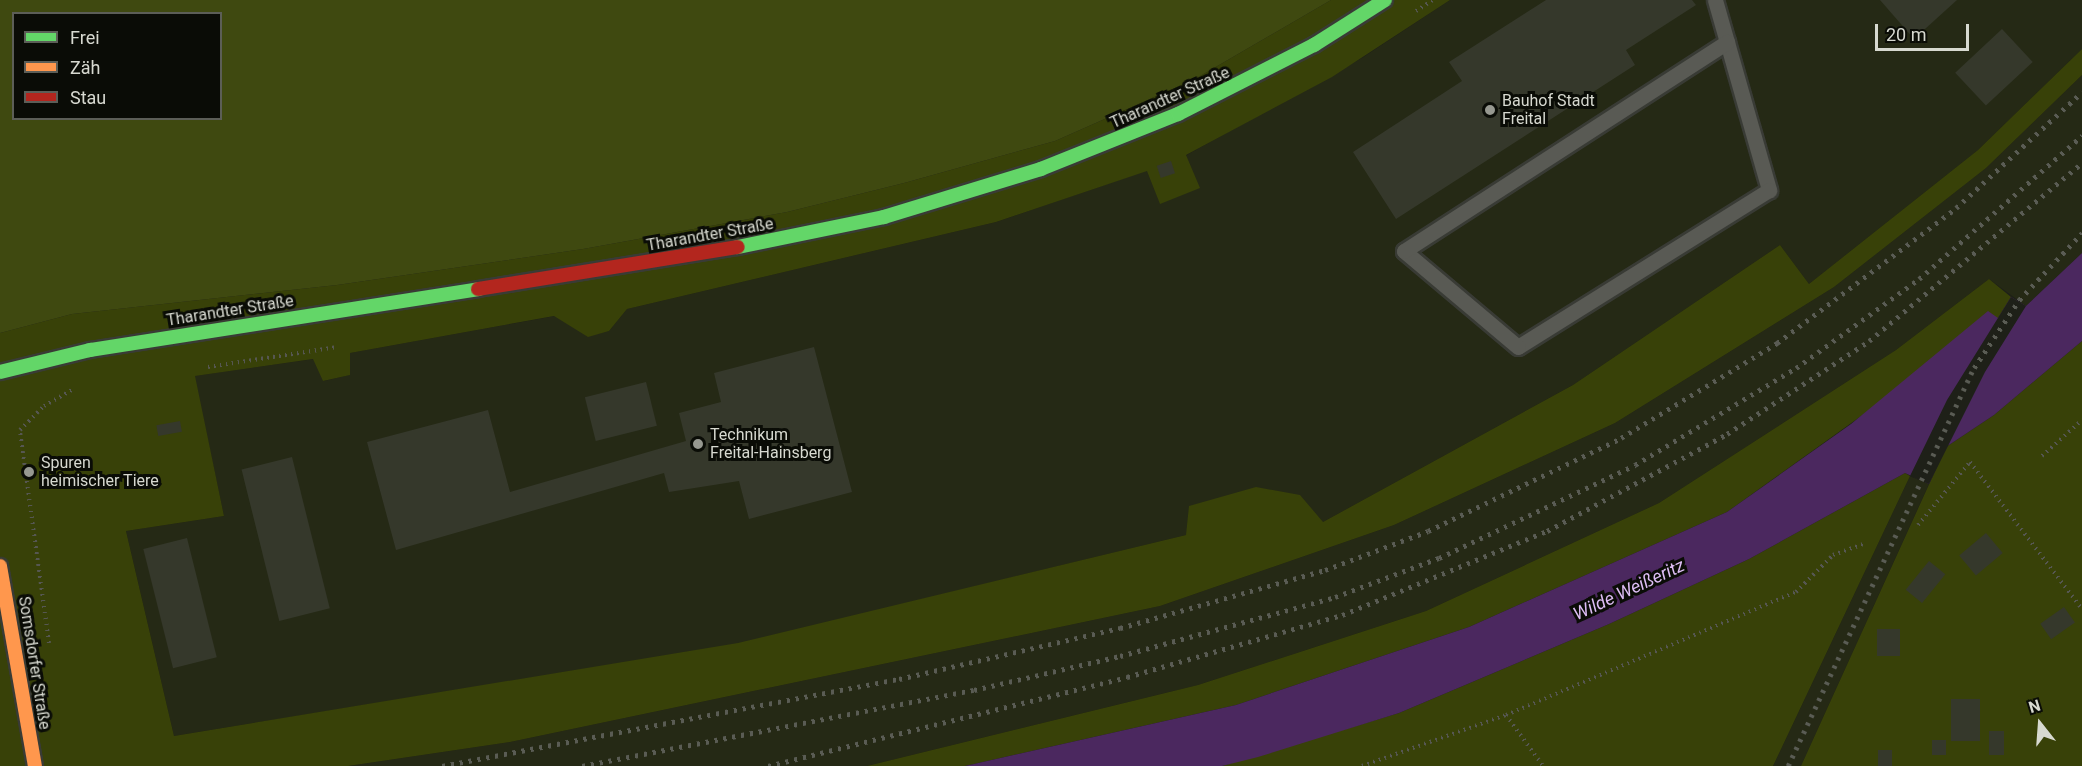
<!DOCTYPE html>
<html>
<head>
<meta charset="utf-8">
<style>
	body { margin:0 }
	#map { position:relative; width:2082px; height:766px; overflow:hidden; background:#1e2018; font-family:Roboto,sans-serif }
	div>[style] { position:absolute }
	.built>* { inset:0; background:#252915 }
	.green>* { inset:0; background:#384108 }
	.forest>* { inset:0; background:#3f4910 }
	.water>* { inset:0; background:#4b285f }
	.pier>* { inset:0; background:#1e2018 }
	.building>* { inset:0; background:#35382b; transform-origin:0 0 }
	.path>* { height:4px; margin-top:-2px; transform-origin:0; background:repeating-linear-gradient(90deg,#565752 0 1.5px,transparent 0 6px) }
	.roads { filter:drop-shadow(2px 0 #393b35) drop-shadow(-2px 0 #393b35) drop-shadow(0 2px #393b35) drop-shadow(0 -2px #393b35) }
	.lane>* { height:15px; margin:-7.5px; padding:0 7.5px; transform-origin:7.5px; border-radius:7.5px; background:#595a54 }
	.fast>* { height:14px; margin:-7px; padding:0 7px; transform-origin:7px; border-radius:7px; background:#63d668 }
	.slow>* { height:14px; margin:-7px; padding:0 7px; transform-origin:7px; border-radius:7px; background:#ff974d }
	.jam>* { height:14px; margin:-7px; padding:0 7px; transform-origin:7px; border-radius:7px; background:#b3261e }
	.rail>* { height:4.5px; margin-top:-2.25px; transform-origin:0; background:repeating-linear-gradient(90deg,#5a5c54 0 3px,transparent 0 9px) }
	.dots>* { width:16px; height:16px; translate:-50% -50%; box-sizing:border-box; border:3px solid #0a0c06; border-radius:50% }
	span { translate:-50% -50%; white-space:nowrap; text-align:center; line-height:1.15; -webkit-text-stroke:6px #0a0c06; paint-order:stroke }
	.street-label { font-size:16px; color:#d7d9d0 }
	.poi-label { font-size:16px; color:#d7d9d0 }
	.left { translate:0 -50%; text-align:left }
	.water-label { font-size:18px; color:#ddbdf4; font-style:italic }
	.legend { position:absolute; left:12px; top:12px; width:210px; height:108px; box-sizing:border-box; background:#0a0c06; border:2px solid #5c5e57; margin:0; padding:8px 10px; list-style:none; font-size:18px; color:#d7d9d0 }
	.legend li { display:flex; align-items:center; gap:12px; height:30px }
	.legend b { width:30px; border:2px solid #5c5e57 }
	.north { position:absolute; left:2010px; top:694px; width:60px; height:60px; -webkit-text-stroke:4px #0a0c06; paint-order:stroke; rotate:343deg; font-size:16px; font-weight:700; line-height:24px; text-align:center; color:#d7d9d0 }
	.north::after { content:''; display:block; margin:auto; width:21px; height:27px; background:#d7d9d0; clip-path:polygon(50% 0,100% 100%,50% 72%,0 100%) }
	.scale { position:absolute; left:1875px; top:24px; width:94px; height:27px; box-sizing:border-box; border:3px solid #d7d9d0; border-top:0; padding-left:8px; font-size:18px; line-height:21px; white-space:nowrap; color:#d7d9d0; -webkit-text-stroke:4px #0a0c06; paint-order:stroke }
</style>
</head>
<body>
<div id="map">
	<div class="built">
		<i style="clip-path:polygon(1450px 0,2082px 0,2082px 49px,1978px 150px,1809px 284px,1780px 245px,1573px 385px,1323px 522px,1186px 535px,738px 644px,174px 736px,126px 531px,224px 516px,194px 376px,314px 359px,324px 381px,349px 375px,350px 353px,555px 316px,588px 336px,609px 331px,627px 309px,996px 222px,1148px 170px,1160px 203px,1185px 156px,1362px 58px)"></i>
		<i style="clip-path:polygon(2082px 75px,2082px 253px,2026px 306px,1989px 279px,1896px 350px,1659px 503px,1426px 611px,1198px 685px,867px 766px,348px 766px,510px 742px,1160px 606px,1394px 525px,1615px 423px,1834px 287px,1986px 168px)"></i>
		<i style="clip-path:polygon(1910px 476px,1929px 484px,1801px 766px,1773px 766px)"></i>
	</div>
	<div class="green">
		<i style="clip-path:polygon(1331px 0,1450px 0,1332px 77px,1186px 155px,1200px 188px,1160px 204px,1147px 171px,996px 222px,627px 309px,609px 331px,588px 337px,554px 316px,350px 353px,350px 375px,323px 381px,313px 359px,195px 376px,224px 516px,126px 531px,174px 736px,738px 643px,1186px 535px,1189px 506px,1256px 487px,1300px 495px,1323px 522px,1573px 385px,1780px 245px,1809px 284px,1978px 150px,2082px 49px,2082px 75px,1986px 168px,1834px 287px,1615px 423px,1394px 525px,1160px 606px,510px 742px,348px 766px,0 766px,0 333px,72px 314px,337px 285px,583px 249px,787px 212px,904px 183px,1055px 141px,1195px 79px)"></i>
		<i style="clip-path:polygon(1989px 279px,2011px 297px,1998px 318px,1727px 512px,1469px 627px,1236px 705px,965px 766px,867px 766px,1198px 685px,1426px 611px,1659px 503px,1896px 350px)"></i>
		<i style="clip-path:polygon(2082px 341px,2082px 766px,1801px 766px,1946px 447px,1994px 415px)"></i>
		<i style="clip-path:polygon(1905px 473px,1910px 476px,1773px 766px,1222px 766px,1399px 713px,1609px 624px,1749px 559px)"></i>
	</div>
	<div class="forest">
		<i style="clip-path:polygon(evenodd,0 0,1331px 0,1195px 79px,1055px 141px,904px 183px,787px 212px,583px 249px,337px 285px,72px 314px,0 333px,0 0,14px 14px,220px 14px,220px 118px,14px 118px,14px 14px)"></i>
	</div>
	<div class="water">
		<i style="clip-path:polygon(2082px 253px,2082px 341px,1994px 415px,1946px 447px,1929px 484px,1905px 473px,1749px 559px,1609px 624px,1399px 713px,1258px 757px,1222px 766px,965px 766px,1236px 705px,1469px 627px,1727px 512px,1851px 424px,1988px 311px,1998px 318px,2011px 297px,2026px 306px)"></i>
	</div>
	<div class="pier">
		<i style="clip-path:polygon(2011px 297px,2026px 306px,1985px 372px,1929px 484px,1910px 476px,1947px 400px)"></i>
	</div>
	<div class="building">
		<i style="clip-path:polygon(1546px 0,1692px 0,1696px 5px,1626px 50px,1635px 65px,1396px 219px,1353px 152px,1462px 81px,1449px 62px)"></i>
		<i style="clip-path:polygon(1880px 0,1957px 0,1914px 39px)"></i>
		<i style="left:2002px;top:29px;width:45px;height:64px;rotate:47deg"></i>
		<i style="left:1171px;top:161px;width:13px;height:15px;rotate:72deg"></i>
		<i style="clip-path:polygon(814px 347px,852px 492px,749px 519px,739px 481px,669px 492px,664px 473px,396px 550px,367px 442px,488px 410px,510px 492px,686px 441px,679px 413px,721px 402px,714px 373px)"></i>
		<i style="left:646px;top:382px;width:45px;height:63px;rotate:76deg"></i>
		<i style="left:180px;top:421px;width:11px;height:24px;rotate:80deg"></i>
		<i style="left:292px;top:457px;width:156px;height:52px;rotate:76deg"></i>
		<i style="left:1986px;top:533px;width:26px;height:35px;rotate:50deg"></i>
		<i style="left:187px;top:538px;width:123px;height:45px;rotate:76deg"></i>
		<i style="left:1929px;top:561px;width:21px;height:37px;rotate:39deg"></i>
		<i style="left:2064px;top:607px;width:19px;height:29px;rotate:55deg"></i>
		<i style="left:1877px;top:629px;width:23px;height:27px"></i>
		<i style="left:1951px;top:699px;width:29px;height:42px"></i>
		<i style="left:1989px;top:731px;width:15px;height:24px"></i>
		<i style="left:1932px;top:740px;width:14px;height:15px"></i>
		<i style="left:1878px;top:750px;width:14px;height:16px"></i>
	</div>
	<div class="path">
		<i style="left:1416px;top:11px;width:20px;rotate:-33deg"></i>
		<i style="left:208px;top:367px;width:131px;rotate:-8.8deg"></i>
		<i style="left:2042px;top:456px;width:54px;rotate:-42deg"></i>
		<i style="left:1918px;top:525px;width:82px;rotate:-50.5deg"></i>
		<i style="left:1970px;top:462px;width:185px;rotate:52.7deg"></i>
		<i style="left:49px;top:643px;width:215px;rotate:-97.8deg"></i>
		<i style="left:20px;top:430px;width:34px;rotate:-45deg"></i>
		<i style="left:44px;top:406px;width:34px;rotate:-30deg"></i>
		<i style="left:1506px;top:715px;width:63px;rotate:54deg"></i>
		<i style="left:1362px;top:766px;width:153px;rotate:-19.5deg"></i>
		<i style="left:1506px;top:715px;width:315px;rotate:-23deg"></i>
		<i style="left:1796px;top:592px;width:52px;rotate:-45deg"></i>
		<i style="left:1833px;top:555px;width:32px;rotate:-20deg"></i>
	</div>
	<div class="roads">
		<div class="lane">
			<i style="left:1715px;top:0;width:198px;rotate:74.1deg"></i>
			<i style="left:1769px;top:190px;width:296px;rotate:148deg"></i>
			<i style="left:1518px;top:347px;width:149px;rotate:-139.9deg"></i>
			<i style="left:1404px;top:251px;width:385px;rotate:-32.9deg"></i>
		</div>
		<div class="fast">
			<i style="left:738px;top:247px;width:149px;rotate:-11.6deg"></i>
			<i style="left:884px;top:217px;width:164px;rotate:-17deg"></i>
			<i style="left:1041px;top:169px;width:148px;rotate:-21.9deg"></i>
			<i style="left:1178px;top:114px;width:153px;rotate:-26.9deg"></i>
			<i style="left:1314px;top:45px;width:84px;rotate:-32.4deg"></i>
			<i style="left:0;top:372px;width:93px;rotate:-13.7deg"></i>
			<i style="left:90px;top:350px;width:393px;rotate:-8.9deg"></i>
		</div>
		<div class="slow">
			<i style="left:0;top:566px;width:203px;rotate:80.1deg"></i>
		</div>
		<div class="jam">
			<i style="left:478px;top:289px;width:263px;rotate:-9.2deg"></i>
		</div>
	</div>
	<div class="rail">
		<i style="left:442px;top:766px;width:465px;rotate:-10.8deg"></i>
		<i style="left:899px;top:679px;width:227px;rotate:-13deg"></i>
		<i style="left:1120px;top:628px;width:213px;rotate:-15.8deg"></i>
		<i style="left:1325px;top:570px;width:110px;rotate:-20.7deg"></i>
		<i style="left:1428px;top:531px;width:214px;rotate:-25.7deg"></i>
		<i style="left:1621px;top:438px;width:183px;rotate:-31.3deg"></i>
		<i style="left:1777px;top:343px;width:224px;rotate:-37deg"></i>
		<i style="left:1956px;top:208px;width:171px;rotate:-42.6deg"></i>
		<i style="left:582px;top:766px;width:399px;rotate:-11deg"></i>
		<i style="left:974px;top:690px;width:150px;rotate:-13.1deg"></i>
		<i style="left:1120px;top:656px;width:223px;rotate:-15.3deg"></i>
		<i style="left:1335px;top:597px;width:111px;rotate:-20.6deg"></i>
		<i style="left:1439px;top:558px;width:217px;rotate:-25.4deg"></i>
		<i style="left:1635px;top:465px;width:188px;rotate:-31.1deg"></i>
		<i style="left:1796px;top:368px;width:152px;rotate:-35.9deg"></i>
		<i style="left:1919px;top:279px;width:217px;rotate:-41.3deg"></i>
		<i style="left:768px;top:766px;width:370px;rotate:-13.9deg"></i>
		<i style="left:1127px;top:677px;width:224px;rotate:-16.1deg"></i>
		<i style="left:1342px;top:615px;width:222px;rotate:-22.3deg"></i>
		<i style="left:1547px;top:531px;width:204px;rotate:-28.3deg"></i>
		<i style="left:1727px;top:434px;width:170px;rotate:-33.2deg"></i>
		<i style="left:1869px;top:341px;width:278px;rotate:-39.9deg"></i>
		<i style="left:1788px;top:766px;width:439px;rotate:-65deg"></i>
		<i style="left:1974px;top:368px;width:82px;rotate:-56.5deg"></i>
		<i style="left:2019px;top:300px;width:92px;rotate:-46.8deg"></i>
	</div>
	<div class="dots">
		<i style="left:1490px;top:110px;background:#969890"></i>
		<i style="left:698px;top:444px;background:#969890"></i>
		<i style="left:29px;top:472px;background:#969890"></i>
	</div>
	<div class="street-label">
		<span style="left:1170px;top:98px;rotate:-24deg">Tharandter Straße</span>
		<span style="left:710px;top:235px;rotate:-10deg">Tharandter Straße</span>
		<span style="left:230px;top:311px;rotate:-9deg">Tharandter Straße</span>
		<span style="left:34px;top:663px;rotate:81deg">Somsdorfer Straße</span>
	</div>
	<div class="poi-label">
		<span class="left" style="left:1502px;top:110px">Bauhof Stadt<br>Freital</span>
		<span class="left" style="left:710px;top:444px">Technikum<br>Freital-Hainsberg</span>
		<span class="left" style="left:41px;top:472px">Spuren<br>heimischer Tiere</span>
	</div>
	<div class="water-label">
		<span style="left:1629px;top:590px;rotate:-25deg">Wilde Weißeritz</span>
	</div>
	<ul class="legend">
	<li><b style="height:8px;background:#63d668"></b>Frei</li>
	<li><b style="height:8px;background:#ff974d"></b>Zäh</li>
	<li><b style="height:8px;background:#b3261e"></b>Stau</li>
	</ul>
	<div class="north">N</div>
	<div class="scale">20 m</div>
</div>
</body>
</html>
